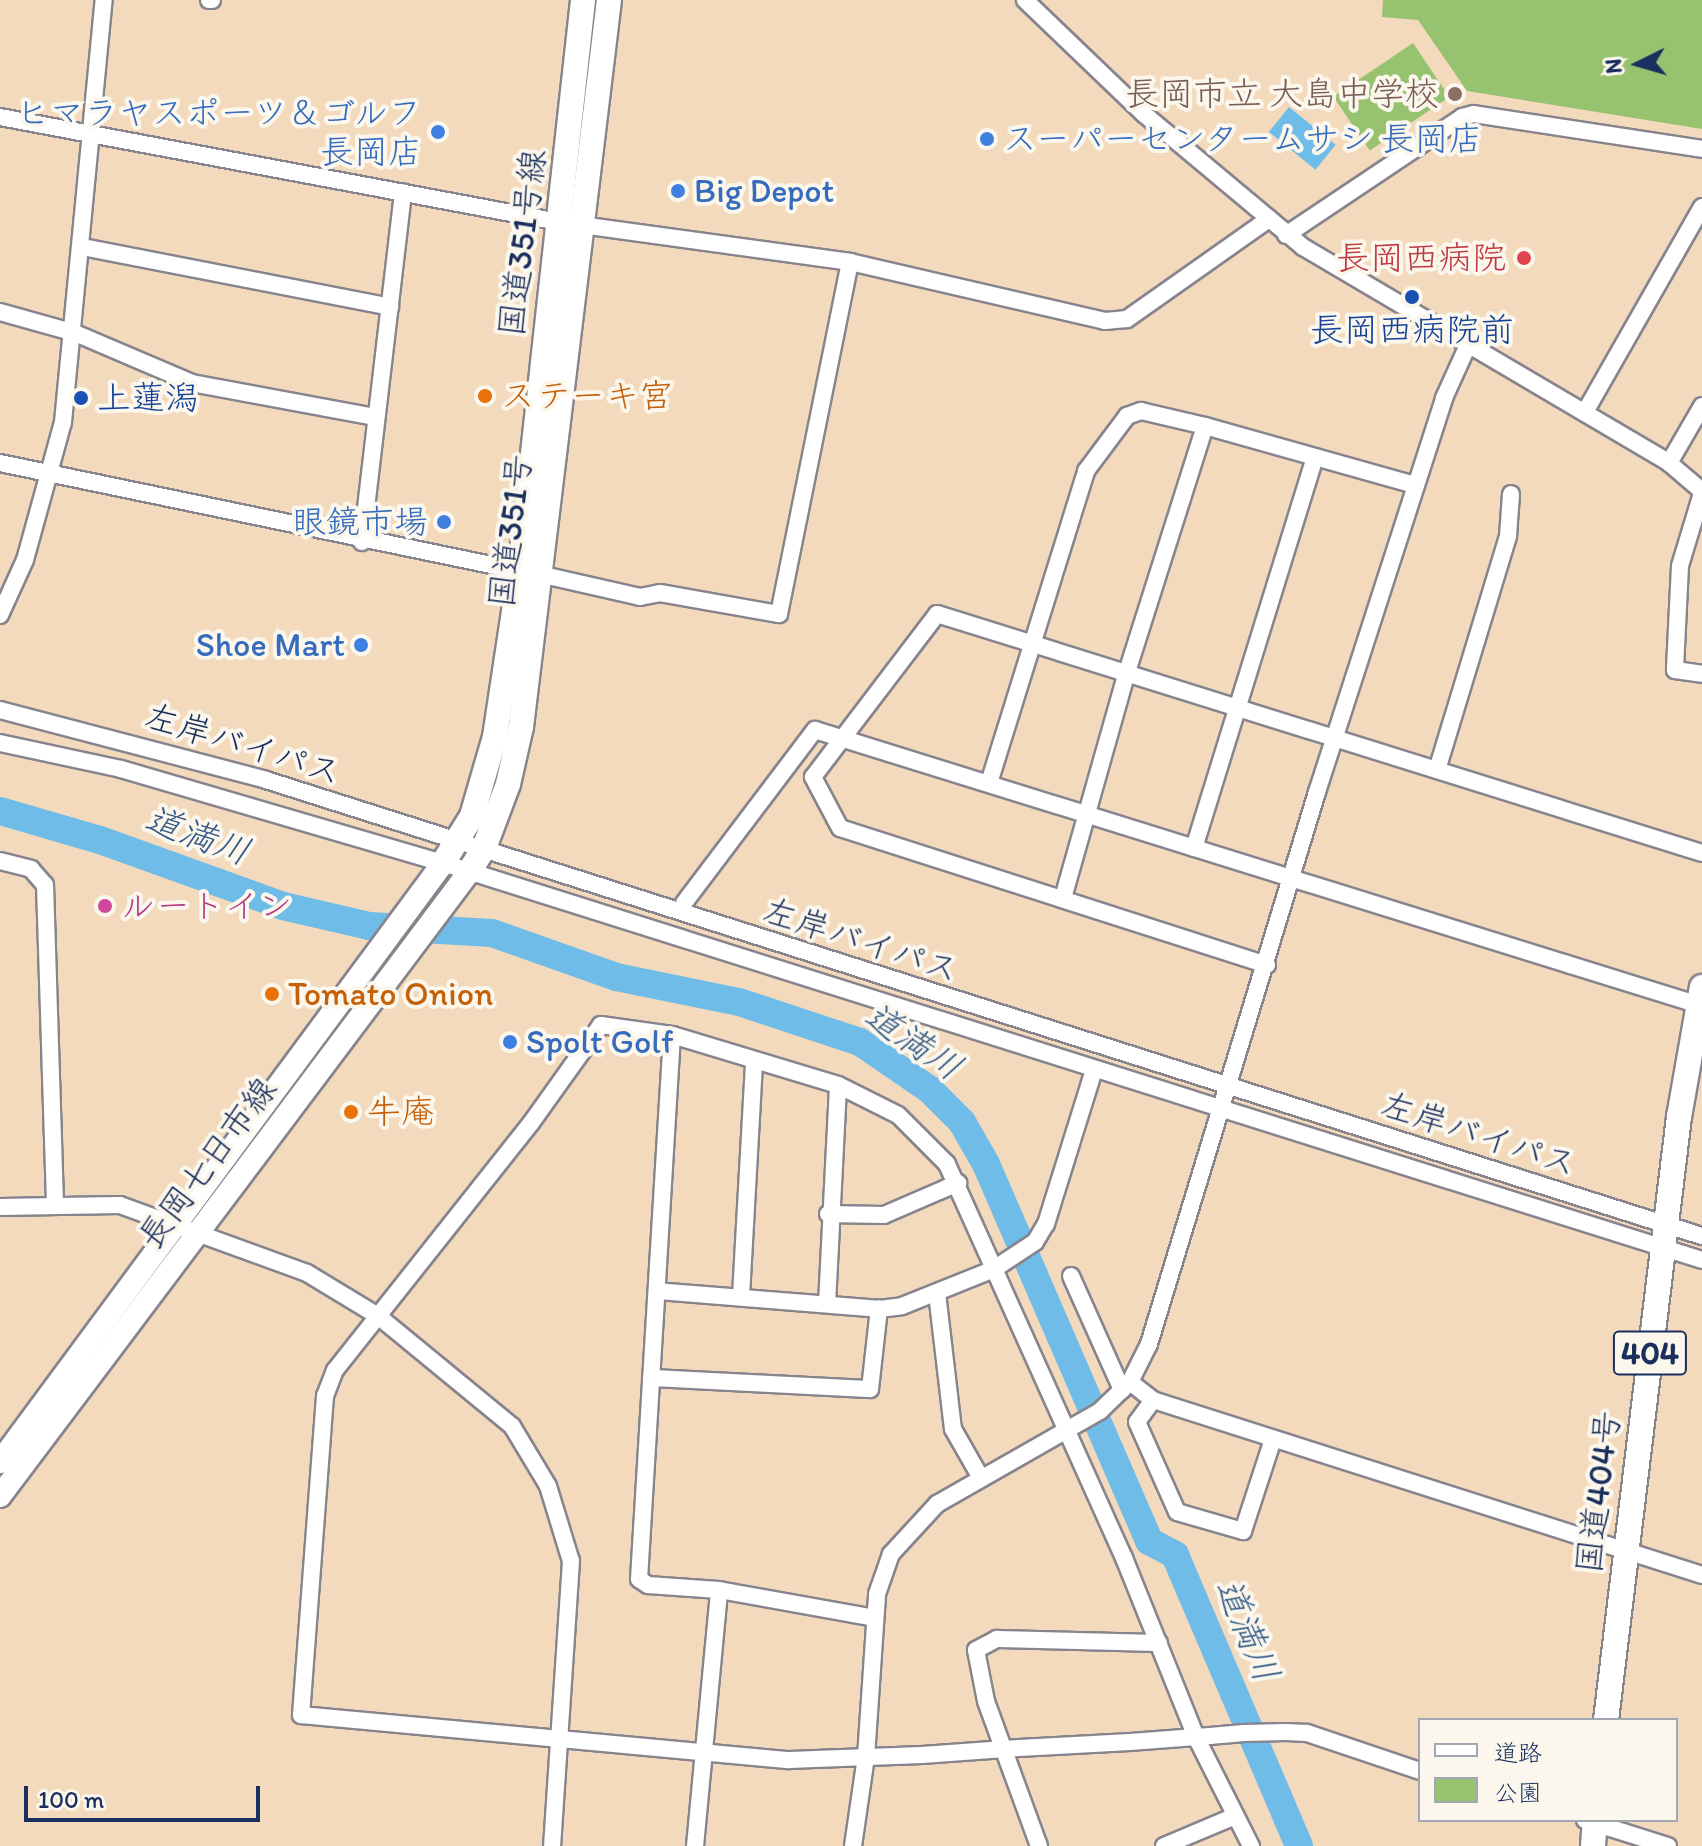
<!DOCTYPE html>
<html>
<head>
<meta charset="utf-8">
<style>
	body { margin:0 }
	#map { position:relative; width:1702px; height:1846px; overflow:hidden; background:#f3dabd; font-family:Itim,"Klee One",sans-serif }
	div>[style] { position:absolute }
	.green>* { inset:0; background:#97c270; transform-origin:0 0 }
	.water>* { inset:0; background:#6fbce9; transform-origin:0 0 }
	.river>* { height:28px; margin:-14px; padding:0 14px; transform-origin:14px; border-radius:14px; background:#6fbce9 }
	.roads { filter:drop-shadow(2px 0 #87848e) drop-shadow(-2px 0 #87848e) drop-shadow(0 2px #87848e) drop-shadow(0 -2px #87848e) }
	.minor>* { height:16px; margin:-8px; padding:0 8px; transform-origin:8px; border-radius:8px; background:#fff }
	.major>* { height:22px; margin:-11px; padding:0 11px; transform-origin:11px; border-radius:11px; background:#fff }
	.highway>* { height:24px; margin:-12px; padding:0 12px; transform-origin:12px; border-radius:12px; background:#fff }
	.dots>* { width:22px; height:22px; translate:-50% -50%; box-sizing:border-box; border:4px solid #fbf7ec; border-radius:50% }
	span { translate:-50% -50%; white-space:nowrap; text-align:center; line-height:1.15; -webkit-text-stroke:8px #fbf7ec; paint-order:stroke }
	.shield-label span { padding:2px 6px; background:#fbf7ec; border:2px solid; border-radius:6px; -webkit-text-stroke-width:0 }
	.shield-label { font-size:32px; color:#1b2f5e; font-weight:700 }
	.education-label { font-size:34px; color:#785e54 }
	.right { translate:-100% -50%; text-align:right }
	.shop-label { font-size:34px; color:#366cbe }
	.left { translate:0 -50%; text-align:left }
	.street-label { font-size:34px; color:#1b2f5e }
	.health-label { font-size:34px; color:#be3a42 }
	.transit-label { font-size:34px; color:#164399 }
	.food-label { font-size:34px; color:#c56008 }
	.hotel-label { font-size:34px; color:#b23c85 }
	.water-label { font-size:36px; color:#345988; font-style:italic }
	.legend { position:absolute; left:1418px; top:1718px; width:260px; height:104px; box-sizing:border-box; background:#fbf7ec; border:2px solid #a1a7b3; margin:0; padding:10px 14px; list-style:none; font-size:24px; color:#1b2f5e }
	.legend li { display:flex; align-items:center; gap:16px; height:40px }
	.legend b { width:40px; border:2px solid #a1a7b3 }
	.north { position:absolute; left:1598px; top:24px; width:80px; height:80px; -webkit-text-stroke:6px #fbf7ec; paint-order:stroke; rotate:265deg; font-size:22px; font-weight:700; line-height:32px; text-align:center; color:#1b2f5e }
	.north::after { content:''; display:block; margin:auto; width:28px; height:36px; background:#1b2f5e; clip-path:polygon(50% 0,100% 100%,50% 72%,0 100%) }
	.scale { position:absolute; left:24px; top:1786px; width:236px; height:36px; box-sizing:border-box; border:4px solid #1b2f5e; border-top:0; padding-left:10px; font-size:24px; line-height:28px; white-space:nowrap; color:#1b2f5e; -webkit-text-stroke:6px #fbf7ec; paint-order:stroke }
</style>
</head>
<body>
<div id="map">
	<div class="green">
		<i style="clip-path:polygon(1383px 0,1702px 0,1702px 129px,1467px 91px,1418px 20px,1382px 17px)"></i>
		<i style="left:1413px;top:43px;width:65px;height:96px;rotate:56deg"></i>
	</div>
	<div class="water">
		<i style="left:1289px;top:107px;width:60px;height:32px;rotate:39deg"></i>
	</div>
	<div class="river">
		<i style="left:0;top:811px;width:104px;rotate:16.2deg"></i>
		<i style="left:100px;top:840px;width:195px;rotate:19.8deg"></i>
		<i style="left:283px;top:906px;width:88px;rotate:13.1deg"></i>
		<i style="left:369px;top:926px;width:123px;rotate:3.3deg"></i>
		<i style="left:492px;top:933px;width:132px;rotate:19.5deg"></i>
		<i style="left:616px;top:977px;width:126px;rotate:11.5deg"></i>
		<i style="left:739px;top:1002px;width:127px;rotate:18.3deg"></i>
		<i style="left:860px;top:1042px;width:85px;rotate:34.4deg"></i>
		<i style="left:930px;top:1090px;width:45px;rotate:45deg"></i>
		<i style="left:962px;top:1122px;width:48px;rotate:60.3deg"></i>
		<i style="left:986px;top:1164px;width:411px;rotate:66.6deg"></i>
		<i style="left:1149px;top:1541px;width:30px;rotate:28deg"></i>
		<i style="left:1175px;top:1555px;width:316px;rotate:66.9deg"></i>
	</div>
	<div class="roads">
		<div class="minor">
			<i style="left:209px;top:0;width:3px"></i>
			<i style="left:1025px;top:0;width:165px;rotate:43.8deg"></i>
			<i style="left:1144px;top:114px;width:207px;rotate:39.9deg"></i>
			<i style="left:1303px;top:247px;width:425px;rotate:30.5deg"></i>
			<i style="left:1669px;top:463px;width:43px;rotate:40.3deg"></i>
			<i style="left:0;top:117px;width:569px;rotate:10.64deg"></i>
			<i style="left:559px;top:222px;width:294px;rotate:7.8deg"></i>
			<i style="left:850px;top:262px;width:262px;rotate:13deg"></i>
			<i style="left:1105px;top:321px;width:22px;rotate:-5deg"></i>
			<i style="left:1127px;top:319px;width:174px;rotate:-35.2deg"></i>
			<i style="left:1286px;top:235px;width:212px;rotate:-33.8deg"></i>
			<i style="left:1462px;top:117px;width:12px;rotate:-14deg"></i>
			<i style="left:1474px;top:114px;width:231px;rotate:8.7deg"></i>
			<i style="left:82px;top:247px;width:314px;rotate:11deg"></i>
			<i style="left:0;top:312px;width:78px;rotate:15.6deg"></i>
			<i style="left:75px;top:333px;width:127px;rotate:23.1deg"></i>
			<i style="left:192px;top:383px;width:187px;rotate:10.5deg"></i>
			<i style="left:1585px;top:412px;width:236px;rotate:-60.3deg"></i>
			<i style="left:0;top:463px;width:531px;rotate:11.73deg"></i>
			<i style="left:1669px;top:463px;width:66px;rotate:-59.9deg"></i>
			<i style="left:1702px;top:493px;width:76px;rotate:106.8deg"></i>
			<i style="left:1680px;top:566px;width:104px;rotate:92.8deg"></i>
			<i style="left:1675px;top:670px;width:27px;rotate:8deg"></i>
			<i style="left:362px;top:542px;width:352px;rotate:-83.3deg"></i>
			<i style="left:539px;top:574px;width:104px;rotate:12.8deg"></i>
			<i style="left:640px;top:597px;width:20px;rotate:-11deg"></i>
			<i style="left:660px;top:593px;width:121px;rotate:10deg"></i>
			<i style="left:779px;top:614px;width:359px;rotate:-78.6deg"></i>
			<i style="left:0;top:615px;width:60px;rotate:-65.6deg"></i>
			<i style="left:25px;top:560px;width:143px;rotate:-74.6deg"></i>
			<i style="left:63px;top:422px;width:424px;rotate:-84.5deg"></i>
			<i style="left:0;top:710px;width:275px;rotate:14.7deg"></i>
			<i style="left:266px;top:780px;width:1507px;rotate:17.62deg"></i>
			<i style="left:0;top:743px;width:124px;rotate:12.1deg"></i>
			<i style="left:121px;top:769px;width:335px;rotate:16.3deg"></i>
			<i style="left:443px;top:863px;width:1320px;rotate:17.5deg"></i>
			<i style="left:1437px;top:770px;width:245px;rotate:-73.1deg"></i>
			<i style="left:1508px;top:536px;width:42px;rotate:-85.9deg"></i>
			<i style="left:989px;top:783px;width:327px;rotate:-72.7deg"></i>
			<i style="left:1086px;top:471px;width:69px;rotate:-53.3deg"></i>
			<i style="left:1127px;top:416px;width:15px;rotate:-20deg"></i>
			<i style="left:1141px;top:411px;width:66px;rotate:13.2deg"></i>
			<i style="left:1205px;top:426px;width:218px;rotate:15.7deg"></i>
			<i style="left:1194px;top:848px;width:408px;rotate:-72.8deg"></i>
			<i style="left:0;top:861px;width:32px;rotate:14deg"></i>
			<i style="left:31px;top:869px;width:21px;rotate:49deg"></i>
			<i style="left:45px;top:885px;width:320px;rotate:88.2deg"></i>
			<i style="left:1063px;top:898px;width:235px;rotate:-74.2deg"></i>
			<i style="left:1127px;top:672px;width:258px;rotate:-72.4deg"></i>
			<i style="left:684px;top:903px;width:217px;rotate:-52.9deg"></i>
			<i style="left:815px;top:730px;width:929px;rotate:17.28deg"></i>
			<i style="left:1267px;top:965px;width:448px;rotate:-162.2deg"></i>
			<i style="left:840px;top:828px;width:58px;rotate:-117.9deg"></i>
			<i style="left:813px;top:777px;width:205px;rotate:-52.7deg"></i>
			<i style="left:937px;top:614px;width:801px;rotate:17.35deg"></i>
			<i style="left:672px;top:1035px;width:545px;rotate:93.47deg"></i>
			<i style="left:639px;top:1579px;width:11px;rotate:34deg"></i>
			<i style="left:648px;top:1585px;width:71px;rotate:4deg"></i>
			<i style="left:719px;top:1590px;width:158px;rotate:10.2deg"></i>
			<i style="left:0;top:1207px;width:120px;rotate:-1deg"></i>
			<i style="left:120px;top:1205px;width:199px;rotate:20deg"></i>
			<i style="left:307px;top:1273px;width:83px;rotate:31.2deg"></i>
			<i style="left:378px;top:1316px;width:173px;rotate:39.4deg"></i>
			<i style="left:512px;top:1426px;width:70px;rotate:59deg"></i>
			<i style="left:548px;top:1486px;width:78px;rotate:73deg"></i>
			<i style="left:571px;top:1561px;width:286px;rotate:93.8deg"></i>
			<i style="left:828px;top:1214px;width:56px;rotate:1deg"></i>
			<i style="left:884px;top:1215px;width:81px;rotate:-23.4deg"></i>
			<i style="left:1071px;top:1276px;width:125px;rotate:65.9deg"></i>
			<i style="left:657px;top:1291px;width:223px;rotate:4.6deg"></i>
			<i style="left:937px;top:1293px;width:137px;rotate:83.3deg"></i>
			<i style="left:953px;top:1429px;width:56px;rotate:60.3deg"></i>
			<i style="left:741px;top:1296px;width:235px;rotate:-86.8deg"></i>
			<i style="left:827px;top:1304px;width:219px;rotate:-87.1deg"></i>
			<i style="left:651px;top:1378px;width:219px;rotate:2.9deg"></i>
			<i style="left:870px;top:1389px;width:81px;rotate:-83.6deg"></i>
			<i style="left:879px;top:1309px;width:23px;rotate:-7deg"></i>
			<i style="left:902px;top:1306px;width:99px;rotate:-21.9deg"></i>
			<i style="left:994px;top:1269px;width:49px;rotate:-33.4deg"></i>
			<i style="left:1035px;top:1242px;width:21px;rotate:-59deg"></i>
			<i style="left:1046px;top:1224px;width:161px;rotate:-72.7deg"></i>
			<i style="left:1130px;top:1382px;width:29px;rotate:38deg"></i>
			<i style="left:1153px;top:1400px;width:576px;rotate:17.68deg"></i>
			<i style="left:1153px;top:1400px;width:27px;rotate:126deg"></i>
			<i style="left:1137px;top:1422px;width:98px;rotate:66deg"></i>
			<i style="left:1177px;top:1512px;width:69px;rotate:16.1deg"></i>
			<i style="left:1243px;top:1531px;width:97px;rotate:-71.9deg"></i>
			<i style="left:1585px;top:1820px;width:87px;rotate:17.4deg"></i>
			<i style="left:695px;top:1846px;width:257px;rotate:-84.6deg"></i>
			<i style="left:853px;top:1846px;width:90px;rotate:-81.7deg"></i>
			<i style="left:866px;top:1757px;width:163px;rotate:-86.1deg"></i>
			<i style="left:877px;top:1594px;width:42px;rotate:-70.7deg"></i>
			<i style="left:891px;top:1554px;width:68px;rotate:-47.4deg"></i>
			<i style="left:937px;top:1504px;width:188px;rotate:-29.7deg"></i>
			<i style="left:1100px;top:1411px;width:42px;rotate:-44deg"></i>
			<i style="left:1130px;top:1382px;width:42px;rotate:-63.4deg"></i>
			<i style="left:1149px;top:1344px;width:577px;rotate:-73.07deg"></i>
			<i style="left:1317px;top:792px;width:414px;rotate:-72.1deg"></i>
			<i style="left:1444px;top:398px;width:58px;rotate:-65.6deg"></i>
			<i style="left:1039px;top:1846px;width:154px;rotate:-110.1deg"></i>
			<i style="left:986px;top:1701px;width:52px;rotate:-101.1deg"></i>
			<i style="left:976px;top:1650px;width:24px;rotate:-28deg"></i>
			<i style="left:997px;top:1639px;width:162px;rotate:1.4deg"></i>
			<i style="left:1164px;top:1846px;width:77px;rotate:-22.9deg"></i>
			<i style="left:1251px;top:1846px;width:122px;rotate:-116.8deg"></i>
			<i style="left:1196px;top:1737px;width:193px;rotate:-111.9deg"></i>
			<i style="left:1124px;top:1558px;width:432px;rotate:-114.2deg"></i>
			<i style="left:947px;top:1164px;width:69px;rotate:-135deg"></i>
			<i style="left:898px;top:1115px;width:67px;rotate:-153.4deg"></i>
			<i style="left:838px;top:1085px;width:173px;rotate:-163.2deg"></i>
			<i style="left:672px;top:1035px;width:72px;rotate:-172deg"></i>
			<i style="left:601px;top:1025px;width:120px;rotate:125.5deg"></i>
			<i style="left:531px;top:1123px;width:315px;rotate:128.4deg"></i>
			<i style="left:335px;top:1370px;width:28px;rotate:111deg"></i>
			<i style="left:325px;top:1396px;width:320px;rotate:94.3deg"></i>
			<i style="left:301px;top:1715px;width:490px;rotate:5.3deg"></i>
			<i style="left:789px;top:1760px;width:133px;rotate:-2.2deg"></i>
			<i style="left:922px;top:1755px;width:97px;rotate:-4.1deg"></i>
			<i style="left:1019px;top:1748px;width:111px;rotate:-3.1deg"></i>
			<i style="left:1130px;top:1742px;width:66px;rotate:-4.3deg"></i>
			<i style="left:1196px;top:1737px;width:14px;rotate:-4deg"></i>
			<i style="left:1210px;top:1736px;width:34px;rotate:-5deg"></i>
			<i style="left:1244px;top:1733px;width:42px;rotate:-1.4deg"></i>
			<i style="left:1286px;top:1732px;width:21px;rotate:3deg"></i>
			<i style="left:1307px;top:1733px;width:119px;rotate:18.6deg"></i>
		</div>
		<div class="major">
			<i style="left:0;top:1462px;width:745px;rotate:-53.51deg"></i>
			<i style="left:0;top:1496px;width:781px;rotate:-53.07deg"></i>
		</div>
		<div class="highway">
			<i style="left:443px;top:863px;width:55px;rotate:-58.3deg"></i>
			<i style="left:472px;top:816px;width:82px;rotate:-73.8deg"></i>
			<i style="left:495px;top:737px;width:168px;rotate:-81.4deg"></i>
			<i style="left:520px;top:571px;width:574px;rotate:-83.7deg"></i>
			<i style="left:469px;top:872px;width:28px;rotate:-58deg"></i>
			<i style="left:484px;top:848px;width:68px;rotate:-69.4deg"></i>
			<i style="left:508px;top:784px;width:58px;rotate:-77.2deg"></i>
			<i style="left:521px;top:727px;width:732px;rotate:-83.1deg"></i>
			<i style="left:1606px;top:1720px;width:607px;rotate:-83.1deg"></i>
			<i style="left:1679px;top:1117px;width:132px;rotate:-80deg"></i>
			<i style="left:1593px;top:1846px;width:26px;rotate:-86deg"></i>
		</div>
	</div>
	<div class="dots">
		<i style="left:1455px;top:94px;background:#8d6e63"></i>
		<i style="left:438px;top:132px;background:#3f7fe0"></i>
		<i style="left:987px;top:139px;background:#3f7fe0"></i>
		<i style="left:678px;top:191px;background:#3f7fe0"></i>
		<i style="left:1524px;top:258px;background:#e0444e"></i>
		<i style="left:1412px;top:297px;background:#1a4fb4"></i>
		<i style="left:485px;top:396px;background:#e8710a"></i>
		<i style="left:81px;top:398px;background:#1a4fb4"></i>
		<i style="left:444px;top:522px;background:#3f7fe0"></i>
		<i style="left:361px;top:645px;background:#3f7fe0"></i>
		<i style="left:105px;top:906px;background:#d1479c"></i>
		<i style="left:272px;top:994px;background:#e8710a"></i>
		<i style="left:510px;top:1042px;background:#3f7fe0"></i>
		<i style="left:351px;top:1112px;background:#e8710a"></i>
	</div>
	<div class="shield-label">
		<span style="left:1650px;top:1353px">404</span>
	</div>
	<div class="education-label">
		<span class="right" style="left:1439px;top:94px">長岡市立 大島中学校</span>
	</div>
	<div class="shop-label">
		<span class="right" style="left:422px;top:132px">ヒマラヤスポーツ＆ゴルフ<br>長岡店</span>
		<span class="left" style="left:1003px;top:139px">スーパーセンタームサシ 長岡店</span>
		<span class="left" style="left:694px;top:191px">Big Depot</span>
		<span class="right" style="left:428px;top:522px">眼鏡市場</span>
		<span class="right" style="left:345px;top:645px">Shoe Mart</span>
		<span class="left" style="left:526px;top:1042px">Spolt Golf</span>
	</div>
	<div class="street-label">
		<span style="left:522px;top:243px;rotate:-83deg">国道351号線</span>
		<span style="left:510px;top:531px;rotate:-83deg">国道351号</span>
		<span style="left:243px;top:744px;rotate:17deg">左岸バイパス</span>
		<span style="left:861px;top:940px;rotate:18deg">左岸バイパス</span>
		<span style="left:1479px;top:1134px;rotate:18deg">左岸バイパス</span>
		<span style="left:207px;top:1163px;rotate:-53deg">長岡七日市線</span>
		<span style="left:1598px;top:1492px;rotate:-83deg">国道404号</span>
	</div>
	<div class="health-label">
		<span class="right" style="left:1506px;top:258px">長岡西病院</span>
	</div>
	<div class="transit-label">
		<span style="left:1412px;top:330px">長岡西病院前</span>
		<span class="left" style="left:97px;top:398px">上蓮潟</span>
	</div>
	<div class="food-label">
		<span class="left" style="left:501px;top:396px">ステーキ宮</span>
		<span class="left" style="left:288px;top:994px">Tomato Onion</span>
		<span class="left" style="left:367px;top:1112px">牛庵</span>
	</div>
	<div class="hotel-label">
		<span class="left" style="left:121px;top:906px">ルートイン</span>
	</div>
	<div class="water-label">
		<span style="left:198px;top:835px;rotate:20deg">道満川</span>
		<span style="left:914px;top:1041px;rotate:34deg">道満川</span>
		<span style="left:1248px;top:1630px;rotate:67deg">道満川</span>
	</div>
	<ul class="legend">
	<li><b style="height:10px;background:#fff"></b>道路</li>
	<li><b style="height:22px;background:#97c270"></b>公園</li>
	</ul>
	<div class="north">N</div>
	<div class="scale">100 m</div>
</div>
</body>
</html>
